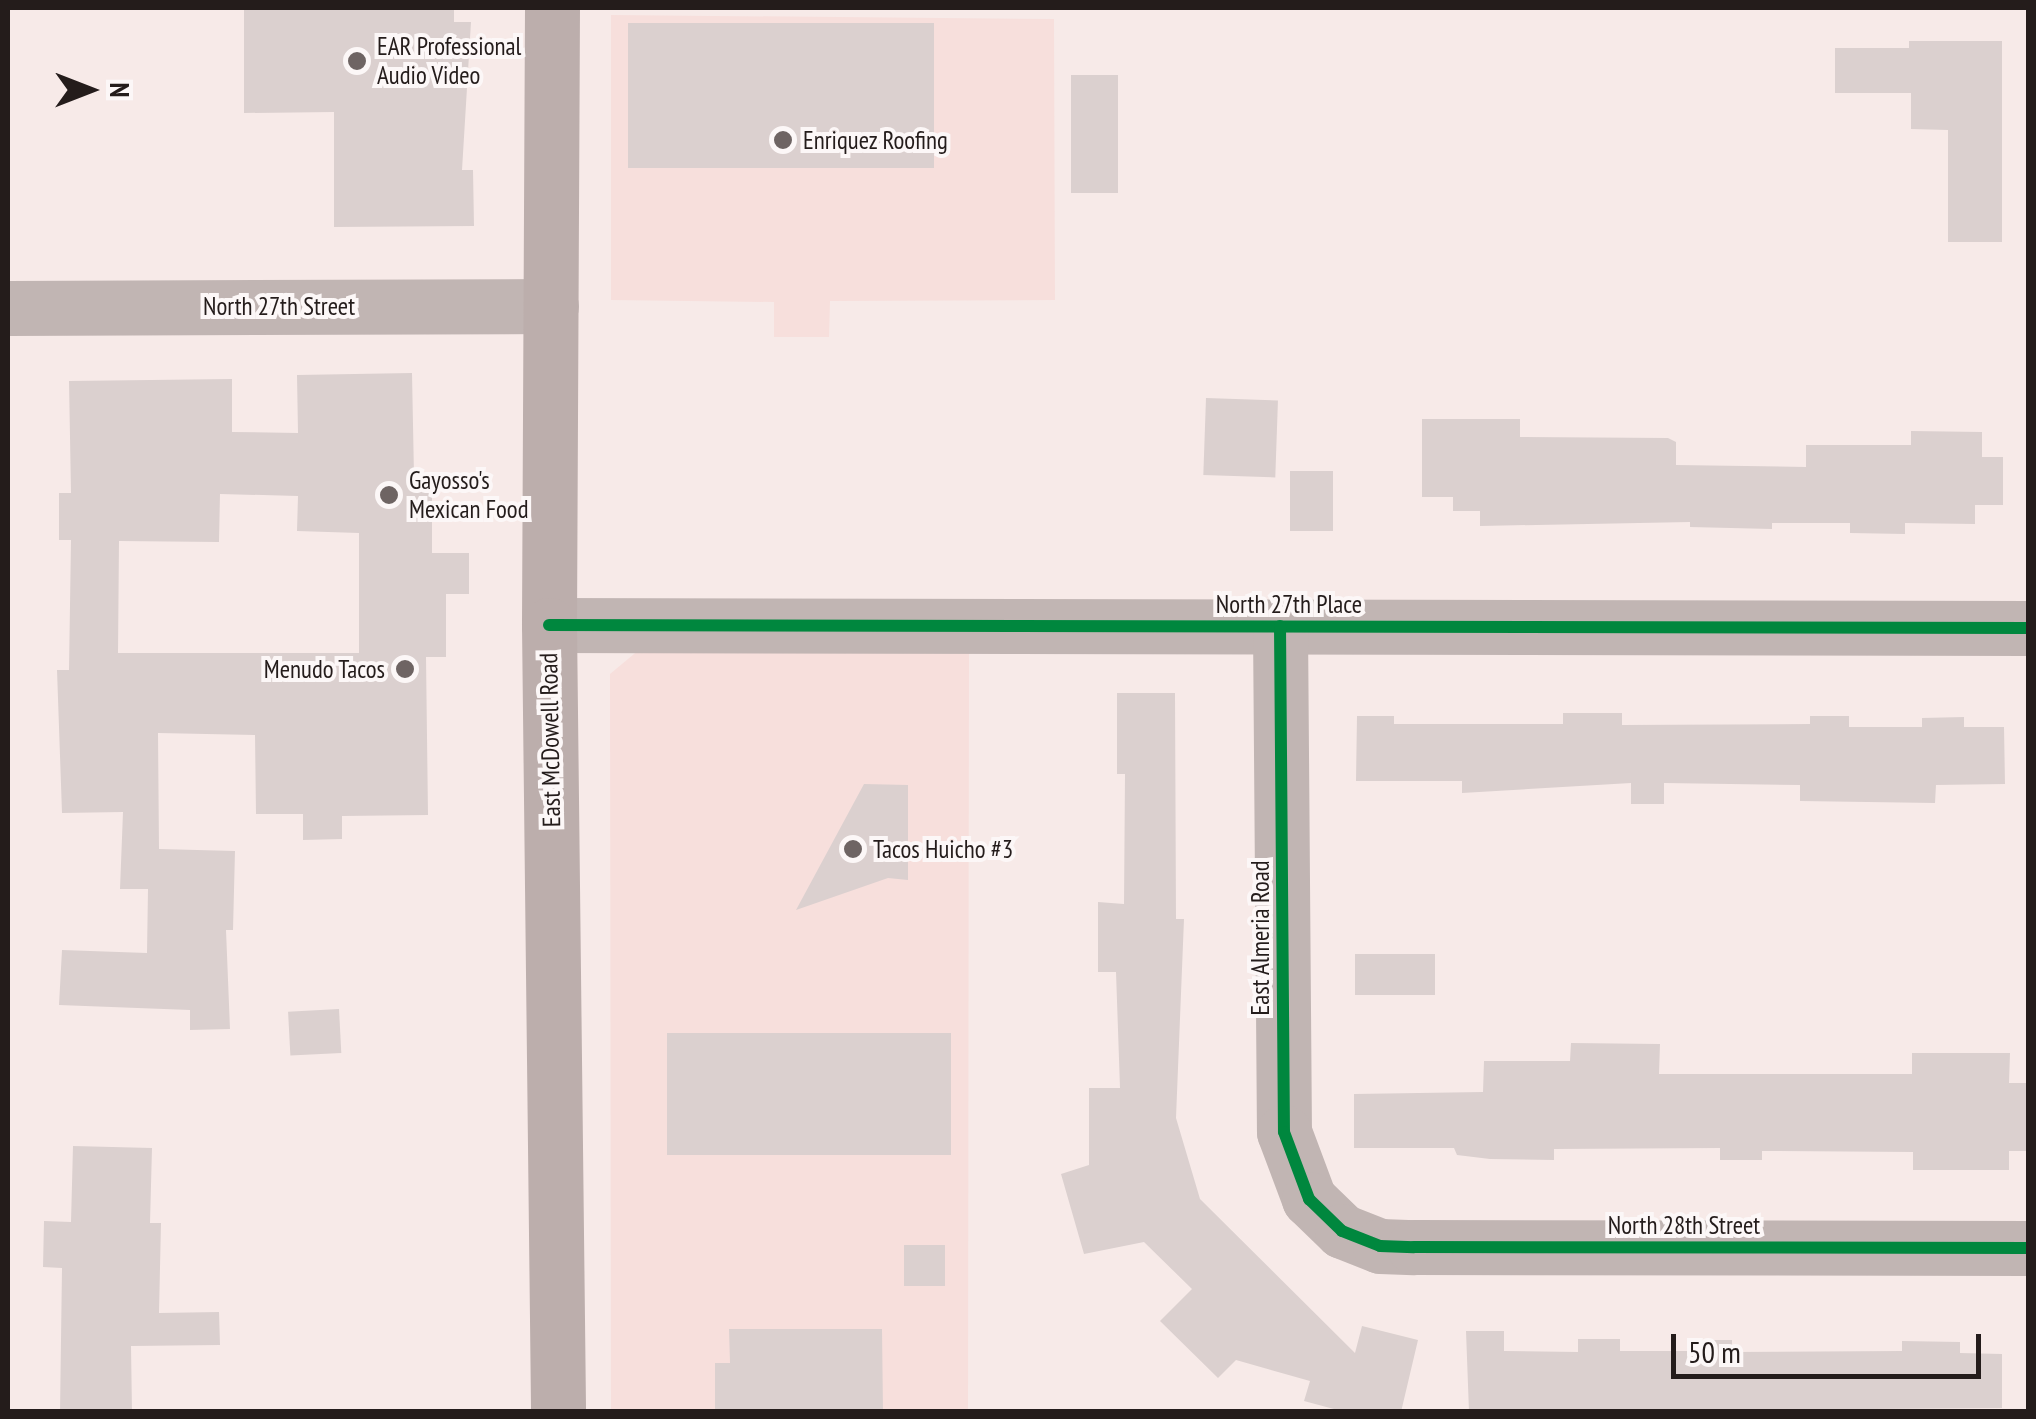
<!DOCTYPE html>
<html>
<head>
<meta charset="utf-8">
<style>
	body { margin:0 }
	#map { position:relative; width:2036px; height:1419px; overflow:hidden; background:#f7eae8; font-family:"PT Sans Narrow",sans-serif }
	div>[style] { position:absolute }
	.built>* { inset:0; background:#f7dfdc }
	.building>* { inset:0; background:#dbd0cf; transform-origin:0 0 }
	.minor>* { height:55px; margin:-27.5px; padding:0 27.5px; transform-origin:27.5px; border-radius:27.5px; background:#c1b5b3 }
	.major>* { height:55px; margin:-27.5px; padding:0 27.5px; transform-origin:27.5px; border-radius:27.5px; background:#bcaeac }
	.cycleway>* { height:12px; margin:-6px; padding:0 6px; transform-origin:6px; border-radius:6px; background:#00873e }
	.dots>* { width:28px; height:28px; translate:-50% -50%; box-sizing:border-box; border:5px solid #fcf7f7; border-radius:50% }
	span { translate:-50% -50%; white-space:nowrap; text-align:center; line-height:1.15; -webkit-text-stroke:8px #fcf7f7; paint-order:stroke }
	.poi-label { font-size:25px; color:#241c1b }
	.left { translate:0 -50%; text-align:left }
	.right { translate:-100% -50%; text-align:right }
	.street-label { font-size:25px; color:#241c1b }
	.frame { position:absolute; inset:0; border:10px solid #241c1b; pointer-events:none }
	.north { position:absolute; left:40px; top:40px; width:100px; height:100px; -webkit-text-stroke:8px #fcf7f7; paint-order:stroke; rotate:90deg; font-size:28px; font-weight:700; line-height:40px; text-align:center; color:#241c1b }
	.north::after { content:''; display:block; margin:auto; width:35px; height:45px; background:#241c1b; clip-path:polygon(50% 0,100% 100%,50% 72%,0 100%) }
	.scale { position:absolute; left:1671px; top:1334px; width:310px; height:45px; box-sizing:border-box; border:5px solid #241c1b; border-top:0; padding-left:12px; font-size:30px; line-height:35px; white-space:nowrap; color:#241c1b; -webkit-text-stroke:8px #fcf7f7; paint-order:stroke }
</style>
</head>
<body>
<div id="map">
	<div class="built">
		<i style="clip-path:polygon(611px 15px,1054px 19px,1055px 300px,830px 301px,829px 337px,774px 337px,774px 302px,611px 300px)"></i>
		<i style="clip-path:polygon(640px 649px,969px 651px,968px 1411px,611px 1411px,610px 674px)"></i>
	</div>
	<div class="building">
		<i style="clip-path:polygon(244px 8px,454px 8px,454px 22px,471px 22px,462px 170px,473px 170px,474px 226px,334px 227px,334px 112px,244px 113px)"></i>
		<i style="left:934px;top:23px;width:145px;height:306px;rotate:90deg"></i>
		<i style="clip-path:polygon(1909px 41px,2002px 41px,2002px 242px,1948px 242px,1948px 130px,1911px 129px,1911px 93px,1835px 93px,1835px 48px,1909px 48px)"></i>
		<i style="left:1071px;top:75px;width:47px;height:118px"></i>
		<i style="clip-path:polygon(evenodd,412px 373px,414px 476px,432px 476px,432px 553px,469px 553px,469px 594px,446px 594px,446px 657px,426px 657px,428px 815px,342px 816px,342px 839px,303px 840px,303px 814px,256px 814px,255px 735px,158px 733px,159px 849px,235px 851px,233px 930px,226px 930px,230px 1029px,190px 1030px,190px 1010px,59px 1005px,62px 950px,147px 953px,148px 889px,120px 889px,123px 812px,62px 813px,57px 670px,69px 670px,71px 540px,59px 540px,59px 493px,71px 493px,69px 381px,232px 379px,232px 432px,298px 433px,297px 375px,412px 373px,220px 494px,298px 496px,297px 531px,359px 533px,359px 653px,118px 653px,119px 541px,219px 542px,220px 494px)"></i>
		<i style="left:1206px;top:398px;width:72px;height:77px;rotate:2deg"></i>
		<i style="clip-path:polygon(1422px 419px,1520px 419px,1520px 437px,1668px 438px,1676px 442px,1676px 465px,1806px 467px,1806px 445px,1911px 445px,1911px 431px,1982px 432px,1982px 457px,2003px 457px,2003px 505px,1975px 505px,1975px 524px,1905px 523px,1905px 534px,1850px 533px,1850px 523px,1772px 523px,1772px 529px,1690px 527px,1690px 522px,1480px 526px,1480px 511px,1453px 511px,1453px 497px,1422px 497px)"></i>
		<i style="left:1290px;top:471px;width:43px;height:60px"></i>
		<i style="clip-path:polygon(1117px 693px,1175px 693px,1176px 919px,1184px 919px,1176px 1118px,1200px 1199px,1355px 1353px,1362px 1326px,1418px 1340px,1401px 1412px,1345px 1412px,1304px 1401px,1310px 1381px,1236px 1360px,1218px 1378px,1160px 1321px,1192px 1289px,1144px 1242px,1084px 1254px,1061px 1174px,1089px 1165px,1089px 1088px,1120px 1088px,1116px 972px,1098px 972px,1098px 902px,1124px 904px,1125px 774px,1117px 774px)"></i>
		<i style="clip-path:polygon(1563px 713px,1622px 713px,1622px 725px,1810px 724px,1810px 716px,1849px 716px,1849px 727px,1922px 727px,1922px 718px,1964px 717px,1964px 727px,2004px 727px,2005px 784px,1936px 785px,1935px 803px,1800px 801px,1800px 785px,1664px 783px,1664px 804px,1631px 804px,1631px 783px,1462px 793px,1462px 781px,1356px 781px,1357px 716px,1394px 716px,1394px 724px,1563px 724px)"></i>
		<i style="clip-path:polygon(864px 784px,908px 785px,908px 880px,888px 878px,796px 910px)"></i>
		<i style="left:1435px;top:954px;width:41px;height:80px;rotate:90deg"></i>
		<i style="left:339px;top:1009px;width:44px;height:51px;rotate:87deg"></i>
		<i style="left:951px;top:1033px;width:122px;height:284px;rotate:90deg"></i>
		<i style="clip-path:polygon(1571px 1043px,1660px 1044px,1659px 1074px,1912px 1074px,1912px 1053px,2010px 1053px,2009px 1083px,2028px 1083px,2028px 1151px,2009px 1151px,2009px 1170px,1913px 1170px,1913px 1152px,1762px 1151px,1762px 1160px,1720px 1160px,1720px 1148px,1554px 1149px,1554px 1160px,1490px 1159px,1457px 1155px,1454px 1148px,1354px 1148px,1354px 1094px,1483px 1092px,1484px 1061px,1570px 1061px)"></i>
		<i style="clip-path:polygon(73px 1146px,152px 1148px,150px 1223px,161px 1223px,159px 1313px,219px 1312px,220px 1345px,131px 1346px,132px 1412px,60px 1412px,62px 1268px,43px 1267px,44px 1221px,71px 1222px)"></i>
		<i style="left:904px;top:1245px;width:41px;height:41px"></i>
		<i style="clip-path:polygon(729px 1329px,882px 1329px,883px 1412px,715px 1412px,715px 1363px,730px 1363px)"></i>
		<i style="clip-path:polygon(1466px 1331px,1504px 1331px,1504px 1351px,1578px 1352px,1578px 1339px,1620px 1339px,1620px 1351px,1696px 1351px,1695px 1340px,1732px 1340px,1732px 1352px,1902px 1351px,1902px 1341px,1960px 1342px,1960px 1353px,2002px 1354px,2002px 1408px,1469px 1412px)"></i>
	</div>
	<div class="minor">
		<i style="left:8px;top:308px;width:543px;rotate:-0.21deg"></i>
		<i style="left:549px;top:625px;width:1479px;rotate:0.12deg"></i>
		<i style="left:1280px;top:626px;width:506px;rotate:89.55deg"></i>
		<i style="left:1284px;top:1132px;width:72px;rotate:69.5deg"></i>
		<i style="left:1309px;top:1199px;width:46px;rotate:44.1deg"></i>
		<i style="left:1342px;top:1231px;width:41px;rotate:21.5deg"></i>
		<i style="left:1380px;top:1246px;width:34px;rotate:2deg"></i>
		<i style="left:1414px;top:1247px;width:614px;rotate:0.09deg"></i>
	</div>
	<div class="major">
		<i style="left:552px;top:8px;width:617px;rotate:90.28deg"></i>
		<i style="left:549px;top:625px;width:787px;rotate:89.34deg"></i>
	</div>
	<div class="cycleway">
		<i style="left:549px;top:625px;width:1479px;rotate:0.12deg"></i>
		<i style="left:1280px;top:626px;width:506px;rotate:89.55deg"></i>
		<i style="left:1284px;top:1132px;width:72px;rotate:69.5deg"></i>
		<i style="left:1309px;top:1199px;width:46px;rotate:44.1deg"></i>
		<i style="left:1342px;top:1231px;width:41px;rotate:21.5deg"></i>
		<i style="left:1380px;top:1246px;width:34px;rotate:2deg"></i>
		<i style="left:1414px;top:1247px;width:614px;rotate:0.09deg"></i>
	</div>
	<div class="dots">
		<i style="left:357px;top:61px;background:#6e6463"></i>
		<i style="left:783px;top:140px;background:#6e6463"></i>
		<i style="left:389px;top:495px;background:#6e6463"></i>
		<i style="left:405px;top:669px;background:#6e6463"></i>
		<i style="left:853px;top:849px;background:#6e6463"></i>
	</div>
	<div class="poi-label">
		<span class="left" style="left:377px;top:61px">EAR Professional<br>Audio Video</span>
		<span class="left" style="left:803px;top:140px">Enriquez Roofing</span>
		<span class="left" style="left:409px;top:495px">Gayosso's<br>Mexican Food</span>
		<span class="right" style="left:385px;top:669px">Menudo Tacos</span>
		<span class="left" style="left:873px;top:849px">Tacos Huicho #3</span>
	</div>
	<div class="street-label">
		<span style="left:279px;top:306px">North 27th Street</span>
		<span style="left:1289px;top:604px">North 27th Place</span>
		<span style="left:550px;top:740px;rotate:-91deg">East McDowell Road</span>
		<span style="left:1260px;top:938px;rotate:-90deg">East Almeria Road</span>
		<span style="left:1684px;top:1225px">North 28th Street</span>
	</div>
	<div class="frame"></div>
	<div class="north">N</div>
	<div class="scale">50 m</div>
</div>
</body>
</html>
